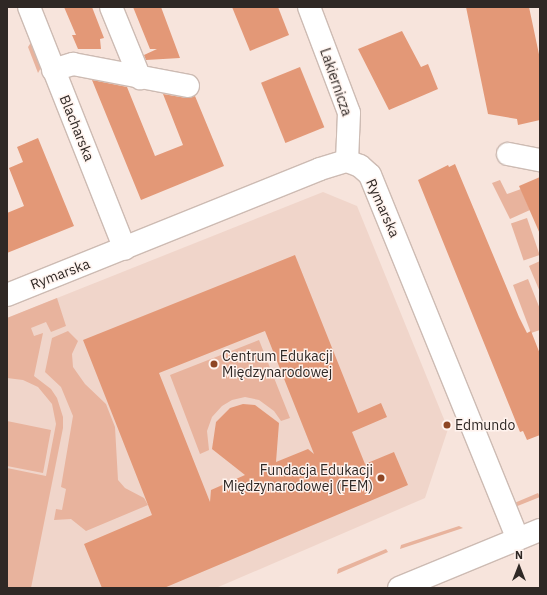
<!DOCTYPE html>
<html>
<head>
<meta charset="utf-8">
<style>
	body { margin:0 }
	#map { position:relative; width:547px; height:595px; overflow:hidden; background:#f7e4dc; font-family:"IBM Plex Sans",sans-serif }
	div>[style] { position:absolute }
	.built>* { inset:0; background:#f0d5ca }
	.green>* { inset:0; background:#e8b39d; transform-origin:0 0 }
	.building>* { inset:0; background:#e39877; transform-origin:0 0 }
	.roads { filter:drop-shadow(1px 0 #cdbbb3) drop-shadow(-1px 0 #cdbbb3) drop-shadow(0 1px #cdbbb3) drop-shadow(0 -1px #cdbbb3) }
	.minor>* { height:22px; margin:-11px; padding:0 11px; transform-origin:11px; border-radius:11px; background:#fff }
	.dots>* { width:11px; height:11px; translate:-50% -50%; box-sizing:border-box; border:2px solid #fff3ee; border-radius:50% }
	span { translate:-50% -50%; white-space:nowrap; text-align:center; line-height:1.15; -webkit-text-stroke:3px #fff3ee; paint-order:stroke }
	.street-label { font-size:14px; color:#2f2825 }
	.poi-label { font-size:14px; color:#2f2825 }
	.left { translate:0 -50%; text-align:left }
	.right { translate:-100% -50%; text-align:right }
	.frame { position:absolute; inset:0; border:8px solid #2f2825; pointer-events:none }
	.north { position:absolute; left:499px; top:547px; width:40px; height:40px; -webkit-text-stroke:3px #fff3ee; paint-order:stroke; rotate:0deg; font-size:11px; font-weight:700; line-height:16px; text-align:center; color:#2f2825 }
	.north::after { content:''; display:block; margin:auto; width:14px; height:18px; background:#2f2825; clip-path:polygon(50% 0,100% 100%,50% 72%,0 100%) }
</style>
</head>
<body>
<div id="map">
	<div class="built">
		<i style="clip-path:polygon(323px 192px,357px 206px,448px 429px,425px 498px,216px 588px,7px 588px,7px 318px)"></i>
	</div>
	<div class="green">
		<i style="clip-path:polygon(32px 41px,42px 66px,38px 73px,28px 47px)"></i>
		<i style="clip-path:polygon(500px 180px,507px 194px,521px 189px,530px 210px,510px 219px,492px 183px)"></i>
		<i style="left:527px;top:218px;width:39px;height:17px;rotate:71deg"></i>
		<i style="clip-path:polygon(540px 261px,540px 292px,529px 266px)"></i>
		<i style="clip-path:polygon(528px 279px,540px 309px,540px 330px,531px 333px,513px 285px)"></i>
		<i style="clip-path:polygon(57px 298px,66px 326px,51px 332px,46px 322px,31px 328px,34px 336px,43px 333px,34px 376px,51px 389px,57px 398px,63px 417px,63px 428px,31px 588px,7px 588px,7px 468px,46px 476px,56px 424px,52px 404px,38px 387px,23px 380px,7px 378px,7px 318px)"></i>
		<i style="clip-path:polygon(68px 331px,78px 341px,72px 354px,73px 367px,85px 384px,106px 404px,115px 427px,118px 480px,125px 488px,144px 498px,148px 505px,86px 531px,71px 519px,54px 520px,56px 509px,62px 510px,66px 489px,61px 487px,73px 416px,61px 387px,45px 372px,52px 338px)"></i>
		<i style="clip-path:polygon(259px 340px,290px 418px,281px 421px,274px 411px,259px 400px,245px 397px,232px 400px,222px 406px,212px 417px,207px 431px,209px 450px,200px 454px,170px 375px)"></i>
		<i style="clip-path:polygon(7px 421px,51px 430px,43px 473px,7px 466px)"></i>
		<i style="clip-path:polygon(538px 493px,540px 497px,515px 507px,512px 504px)"></i>
		<i style="clip-path:polygon(459px 526px,463px 528px,400px 549px,401px 545px)"></i>
		<i style="clip-path:polygon(386px 549px,388px 552px,337px 574px,338px 569px)"></i>
	</div>
	<div class="building">
		<i style="clip-path:polygon(64px 7px,92px 7px,104px 38px,100px 39px,101px 49px,78px 49px,72px 35px,76px 35px)"></i>
		<i style="clip-path:polygon(133px 7px,161px 7px,180px 58px,146px 60px,144px 55px,157px 49px,150px 49px)"></i>
		<i style="clip-path:polygon(232px 7px,278px 7px,289px 35px,250px 51px)"></i>
		<i style="clip-path:polygon(466px 7px,529px 7px,540px 59px,540px 120px,518px 125px,517px 119px,488px 114px)"></i>
		<i style="clip-path:polygon(402px 31px,421px 67px,428px 64px,438px 89px,389px 110px,358px 49px)"></i>
		<i style="left:300px;top:67px;width:65px;height:42px;rotate:68deg"></i>
		<i style="clip-path:polygon(92px 80px,127px 87px,155px 156px,183px 145px,163px 94px,186px 98px,195px 96px,224px 166px,141px 200px)"></i>
		<i style="clip-path:polygon(38px 138px,74px 226px,7px 253px,7px 213px,24px 206px,9px 168px,23px 162px,17px 147px)"></i>
		<i style="clip-path:polygon(455px 164px,519px 317px,527px 333px,531px 331px,540px 354px,540px 435px,527px 440px,523px 431px,520px 432px,418px 180px,448px 165px,449px 167px)"></i>
		<i style="clip-path:polygon(540px 177px,540px 234px,519px 186px)"></i>
		<i style="clip-path:polygon(evenodd,295px 255px,358px 413px,381px 403px,387px 417px,352px 432px,365px 464px,394px 452px,408px 485px,164px 588px,102px 588px,84px 544px,152px 515px,83px 340px,295px 255px,265px 331px,314px 454px,308px 449px,276px 462px,279px 423px,255px 405px,243px 404px,230px 408px,216px 422px,212px 449px,245px 475px,211px 490px,210px 502px,159px 373px,265px 331px)"></i>
	</div>
	<div class="roads">
		<div class="minor">
			<i style="left:29px;top:7px;width:260px;rotate:68.4deg"></i>
			<i style="left:111px;top:7px;width:77px;rotate:67.8deg"></i>
			<i style="left:309px;top:7px;width:113px;rotate:69.3deg"></i>
			<i style="left:349px;top:113px;width:48px;rotate:92.4deg"></i>
			<i style="left:53px;top:70px;width:21px;rotate:-17deg"></i>
			<i style="left:73px;top:64px;width:117px;rotate:10.8deg"></i>
			<i style="left:508px;top:154px;width:33px;rotate:11deg"></i>
			<i style="left:7px;top:295px;width:337px;rotate:-21.9deg"></i>
			<i style="left:320px;top:169px;width:28px;rotate:-17deg"></i>
			<i style="left:347px;top:161px;width:14px;rotate:21deg"></i>
			<i style="left:360px;top:166px;width:13px;rotate:42deg"></i>
			<i style="left:370px;top:175px;width:393px;rotate:67.9deg"></i>
			<i style="left:399px;top:588px;width:152px;rotate:-22.4deg"></i>
		</div>
	</div>
	<div class="dots">
		<i style="left:214px;top:364px;background:#8e4624"></i>
		<i style="left:447px;top:425px;background:#8e4624"></i>
		<i style="left:381px;top:478px;background:#8e4624"></i>
	</div>
	<div class="street-label">
		<span style="left:336px;top:82px;rotate:71deg">Lakiernicza</span>
		<span style="left:77px;top:128px;rotate:68deg">Blacharska</span>
		<span style="left:383px;top:208px;rotate:66deg">Rymarska</span>
		<span style="left:60px;top:274px;rotate:-21deg">Rymarska</span>
	</div>
	<div class="poi-label">
		<span class="left" style="left:222px;top:364px">Centrum Edukacji<br>Międzynarodowej</span>
		<span class="left" style="left:455px;top:425px">Edmundo</span>
		<span class="right" style="left:373px;top:478px">Fundacja Edukacji<br>Międzynarodowej (FEM)</span>
	</div>
	<div class="frame"></div>
	<div class="north">N</div>
</div>
</body>
</html>
